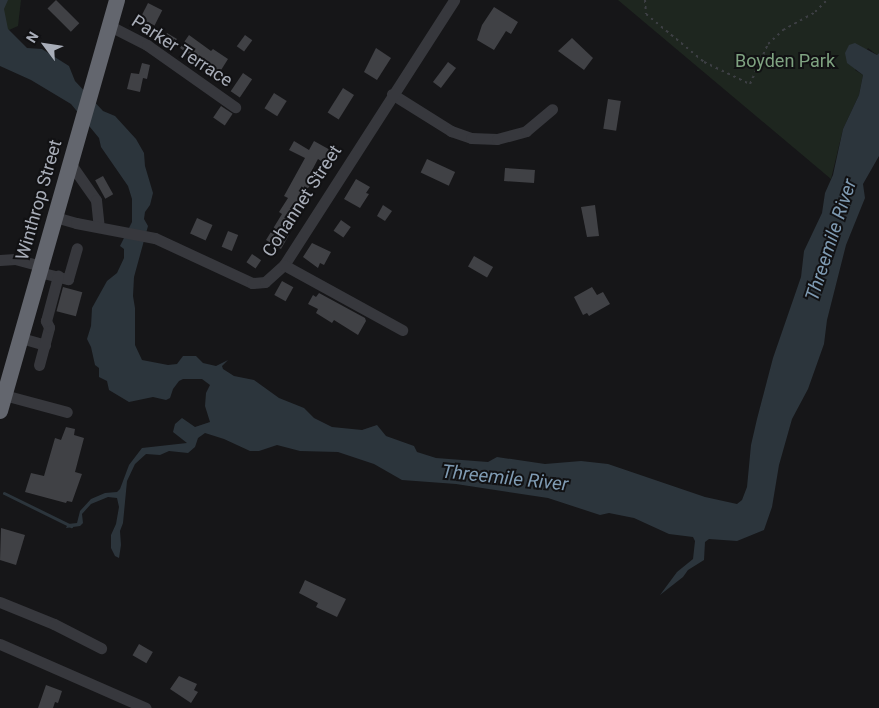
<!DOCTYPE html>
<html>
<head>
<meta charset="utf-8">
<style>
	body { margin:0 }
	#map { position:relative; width:879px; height:708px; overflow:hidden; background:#161618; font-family:Roboto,sans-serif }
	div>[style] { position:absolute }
	.green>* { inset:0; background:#1e261f }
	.water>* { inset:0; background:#2c353c }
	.stream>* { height:3px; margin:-1.5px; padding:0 1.5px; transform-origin:1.5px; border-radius:1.5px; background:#2c353c }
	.building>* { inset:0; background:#404145; transform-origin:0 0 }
	.path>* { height:2px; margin-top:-1px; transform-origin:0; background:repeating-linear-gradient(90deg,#3d3f44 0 2.5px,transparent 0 6.5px) }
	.minor>* { height:11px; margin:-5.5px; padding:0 5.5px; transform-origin:5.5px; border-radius:5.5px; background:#37383d }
	.highway>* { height:16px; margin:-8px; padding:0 8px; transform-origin:8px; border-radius:8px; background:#63666e }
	span { translate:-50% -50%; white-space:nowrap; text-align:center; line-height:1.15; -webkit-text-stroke:4px #111113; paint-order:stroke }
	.street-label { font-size:18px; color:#a8adb8 }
	.park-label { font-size:18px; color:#7fa381 }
	.water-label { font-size:19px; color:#7f9bb3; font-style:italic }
	.north { position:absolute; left:20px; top:20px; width:50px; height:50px; -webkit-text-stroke:4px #111113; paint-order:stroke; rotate:301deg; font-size:14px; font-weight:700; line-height:20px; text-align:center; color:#a8adb8 }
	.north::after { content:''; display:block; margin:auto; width:18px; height:22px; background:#a8adb8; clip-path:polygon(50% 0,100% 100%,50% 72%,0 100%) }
</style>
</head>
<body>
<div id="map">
	<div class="green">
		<i style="clip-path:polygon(0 0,21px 0,18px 26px,0 34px)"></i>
		<i style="clip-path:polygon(618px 0,879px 0,879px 53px,877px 55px,868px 48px,855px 70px,863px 75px,859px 95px,843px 129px,831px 179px)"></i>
	</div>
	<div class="water">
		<i style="clip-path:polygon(0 0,8px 0,4px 9px,8px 29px,27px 48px,42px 49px,69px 66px,75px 81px,103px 111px,115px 116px,136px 139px,144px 153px,145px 166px,153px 193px,150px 205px,145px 212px,144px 219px,148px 226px,134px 277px,133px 296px,135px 308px,135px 345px,142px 360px,168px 365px,177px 364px,183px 356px,196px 356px,203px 363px,216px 366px,228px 360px,222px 366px,223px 369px,234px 376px,254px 380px,279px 398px,304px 408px,314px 418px,332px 427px,362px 430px,377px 425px,386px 436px,414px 446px,417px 452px,436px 458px,488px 462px,497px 457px,545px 464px,581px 461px,608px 464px,705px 497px,737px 504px,742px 500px,747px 487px,751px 445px,757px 419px,773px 358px,801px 277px,804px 251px,822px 213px,825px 193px,833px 175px,843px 129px,859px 95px,863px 75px,847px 63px,845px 53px,849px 45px,855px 43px,877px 55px,879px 53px,879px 156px,863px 184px,865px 198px,846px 245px,827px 320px,824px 344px,808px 389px,792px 419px,779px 465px,772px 507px,764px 530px,737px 541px,709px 539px,705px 542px,704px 560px,688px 570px,683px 577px,660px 595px,677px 572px,693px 559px,695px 541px,693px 537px,669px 534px,634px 518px,609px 513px,600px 515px,548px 498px,456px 484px,402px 480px,374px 464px,338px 452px,300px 451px,277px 445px,259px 451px,250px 451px,224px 439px,205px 433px,198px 438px,195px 447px,188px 453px,169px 451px,160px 455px,146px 454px,135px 464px,127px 481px,123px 523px,120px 531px,121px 545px,119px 558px,115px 556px,111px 548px,111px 535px,116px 524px,119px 507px,117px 498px,108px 497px,91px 504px,82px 514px,83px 523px,80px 526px,66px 528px,68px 524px,77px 523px,80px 511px,91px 499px,105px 493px,117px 492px,120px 489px,129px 465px,142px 448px,187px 443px,173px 432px,175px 424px,182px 418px,195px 427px,210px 422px,205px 406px,206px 393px,210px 385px,202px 379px,183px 379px,179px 381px,173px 389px,170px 398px,166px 400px,153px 397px,129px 402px,109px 390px,107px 381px,99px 377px,99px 368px,95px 365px,91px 347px,87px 339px,91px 326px,92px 308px,107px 281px,117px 273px,124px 258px,124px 249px,120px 246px,132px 222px,132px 199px,128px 186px,101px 147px,99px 138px,71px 104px,31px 80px,0 66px)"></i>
	</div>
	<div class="stream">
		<i style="left:4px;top:493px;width:75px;rotate:26.2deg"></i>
	</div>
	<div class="building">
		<i style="left:56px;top:0;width:33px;height:12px;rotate:45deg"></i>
		<i style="left:148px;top:3px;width:16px;height:17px;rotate:27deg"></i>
		<i style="clip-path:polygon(494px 7px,518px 22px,511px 34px,506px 31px,494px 50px,477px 40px,482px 25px)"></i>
		<i style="clip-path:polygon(167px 33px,177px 39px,171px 48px,162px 43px)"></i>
		<i style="clip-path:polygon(189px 35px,211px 51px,213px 49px,228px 59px,218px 75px,180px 48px)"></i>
		<i style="left:245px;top:35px;width:9px;height:14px;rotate:36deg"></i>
		<i style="clip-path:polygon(572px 38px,593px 58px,584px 70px,558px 51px)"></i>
		<i style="clip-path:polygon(376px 48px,391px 58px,377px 80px,364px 72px)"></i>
		<i style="left:448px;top:62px;width:10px;height:25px;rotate:37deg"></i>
		<i style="clip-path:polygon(142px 63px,150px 65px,147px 79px,143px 78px,140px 92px,127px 89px,131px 73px,139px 74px)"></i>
		<i style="left:243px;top:73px;width:11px;height:22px;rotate:34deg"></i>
		<i style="left:343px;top:88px;width:13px;height:29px;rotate:32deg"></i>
		<i style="left:274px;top:93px;width:15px;height:18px;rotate:32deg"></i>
		<i style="left:608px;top:99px;width:13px;height:30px;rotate:9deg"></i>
		<i style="left:221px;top:106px;width:14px;height:14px;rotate:34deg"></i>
		<i style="clip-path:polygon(294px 141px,309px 150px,314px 141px,332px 151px,324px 163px,318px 159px,309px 176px,314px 179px,281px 230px,289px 235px,281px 249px,266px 240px,282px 214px,279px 212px,288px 198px,284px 196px,305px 158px,289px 150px)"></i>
		<i style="left:427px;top:159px;width:31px;height:15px;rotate:25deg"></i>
		<i style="left:505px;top:168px;width:30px;height:13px;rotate:4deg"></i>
		<i style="left:103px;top:176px;width:21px;height:9px;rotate:61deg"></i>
		<i style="clip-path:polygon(356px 179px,370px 187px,366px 193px,369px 194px,360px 208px,344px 199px)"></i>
		<i style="clip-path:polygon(383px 205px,392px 211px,385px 221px,377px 216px)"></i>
		<i style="clip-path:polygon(595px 205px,599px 236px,587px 237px,581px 207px)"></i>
		<i style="left:197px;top:218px;width:17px;height:17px;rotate:24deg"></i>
		<i style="left:341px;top:220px;width:12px;height:13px;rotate:35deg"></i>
		<i style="left:228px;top:231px;width:11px;height:17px;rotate:22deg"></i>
		<i style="clip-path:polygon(312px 243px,331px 252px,324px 265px,320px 263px,318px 268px,303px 257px)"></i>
		<i style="left:252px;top:254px;width:11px;height:10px;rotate:34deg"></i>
		<i style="left:474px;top:256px;width:22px;height:12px;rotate:30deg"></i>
		<i style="left:282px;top:281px;width:13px;height:16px;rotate:29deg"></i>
		<i style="left:63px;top:287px;width:20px;height:25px;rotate:15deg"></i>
		<i style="clip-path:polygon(592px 287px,597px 295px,603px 292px,610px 304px,589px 316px,587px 313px,583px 315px,574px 297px)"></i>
		<i style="clip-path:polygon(319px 293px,365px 318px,366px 321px,358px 335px,334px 320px,332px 323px,316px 313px,318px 309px,308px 304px,313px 295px,316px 297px)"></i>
		<i style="clip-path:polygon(66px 427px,75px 429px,74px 435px,84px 438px,75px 472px,82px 474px,72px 502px,67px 501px,66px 503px,25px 492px,31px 473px,44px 476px,55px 438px,61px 440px)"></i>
		<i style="clip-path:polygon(1px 528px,25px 535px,16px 565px,0 560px)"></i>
		<i style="clip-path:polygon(305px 580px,346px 599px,337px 617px,316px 607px,318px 603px,299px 593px)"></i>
		<i style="left:139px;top:644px;width:16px;height:13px;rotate:30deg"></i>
		<i style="clip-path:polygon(179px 676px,197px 684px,194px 690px,198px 692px,191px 703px,170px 689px)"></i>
		<i style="clip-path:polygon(46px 685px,62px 691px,58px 703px,55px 702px,53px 708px,38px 708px)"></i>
	</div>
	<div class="path">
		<i style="left:645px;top:0;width:14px;rotate:86deg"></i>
		<i style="left:646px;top:14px;width:75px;rotate:39.6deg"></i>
		<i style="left:704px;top:62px;width:51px;rotate:25.6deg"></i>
		<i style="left:750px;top:84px;width:44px;rotate:-65.8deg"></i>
		<i style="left:768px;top:44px;width:21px;rotate:-43deg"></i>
		<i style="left:783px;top:30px;width:37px;rotate:-29deg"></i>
		<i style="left:815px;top:12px;width:17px;rotate:-45deg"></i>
	</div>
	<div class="minor">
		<i style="left:110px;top:26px;width:42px;rotate:27.2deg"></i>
		<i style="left:147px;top:45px;width:108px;rotate:35.2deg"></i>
		<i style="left:392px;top:94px;width:70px;rotate:32.1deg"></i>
		<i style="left:451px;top:131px;width:21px;rotate:19deg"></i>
		<i style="left:471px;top:138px;width:26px;rotate:2deg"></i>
		<i style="left:497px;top:139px;width:30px;rotate:-15deg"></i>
		<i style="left:526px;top:131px;width:34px;rotate:-40deg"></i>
		<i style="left:70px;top:163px;width:45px;rotate:54.9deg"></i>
		<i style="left:96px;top:200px;width:27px;rotate:84deg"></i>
		<i style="left:55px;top:217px;width:22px;rotate:16deg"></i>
		<i style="left:76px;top:223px;width:80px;rotate:10.8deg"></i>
		<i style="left:155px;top:238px;width:107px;rotate:24.9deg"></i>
		<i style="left:252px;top:283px;width:13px;rotate:-4deg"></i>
		<i style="left:265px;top:282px;width:25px;rotate:-42deg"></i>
		<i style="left:284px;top:265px;width:315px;rotate:-57.3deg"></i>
		<i style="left:0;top:260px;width:15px;rotate:-4deg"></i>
		<i style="left:15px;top:259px;width:27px;rotate:15deg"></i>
		<i style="left:284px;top:265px;width:135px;rotate:28.8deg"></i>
		<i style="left:39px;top:272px;width:30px;rotate:14deg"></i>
		<i style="left:68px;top:279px;width:32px;rotate:-74deg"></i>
		<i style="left:21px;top:338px;width:25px;rotate:16deg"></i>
		<i style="left:39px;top:365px;width:39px;rotate:-75deg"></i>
		<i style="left:49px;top:327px;width:7px;rotate:-117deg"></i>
		<i style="left:46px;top:321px;width:47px;rotate:-75.1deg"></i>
		<i style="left:4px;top:395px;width:65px;rotate:15.1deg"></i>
		<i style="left:0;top:602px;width:58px;rotate:22.2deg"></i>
		<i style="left:54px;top:624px;width:53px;rotate:27.1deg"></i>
		<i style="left:0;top:644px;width:159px;rotate:23.7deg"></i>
	</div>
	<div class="highway">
		<i style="left:0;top:411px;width:427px;rotate:-74.1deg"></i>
	</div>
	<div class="street-label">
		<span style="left:182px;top:51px;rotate:33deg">Parker Terrace</span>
		<span style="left:39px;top:200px;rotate:-74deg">Winthrop Street</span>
		<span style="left:302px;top:201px;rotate:-57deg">Cohannet Street</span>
	</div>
	<div class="park-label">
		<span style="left:785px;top:61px">Boyden Park</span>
	</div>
	<div class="water-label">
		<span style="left:831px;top:240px;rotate:-72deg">Threemile River</span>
		<span style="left:505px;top:478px;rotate:6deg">Threemile River</span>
	</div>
	<div class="north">N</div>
</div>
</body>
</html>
